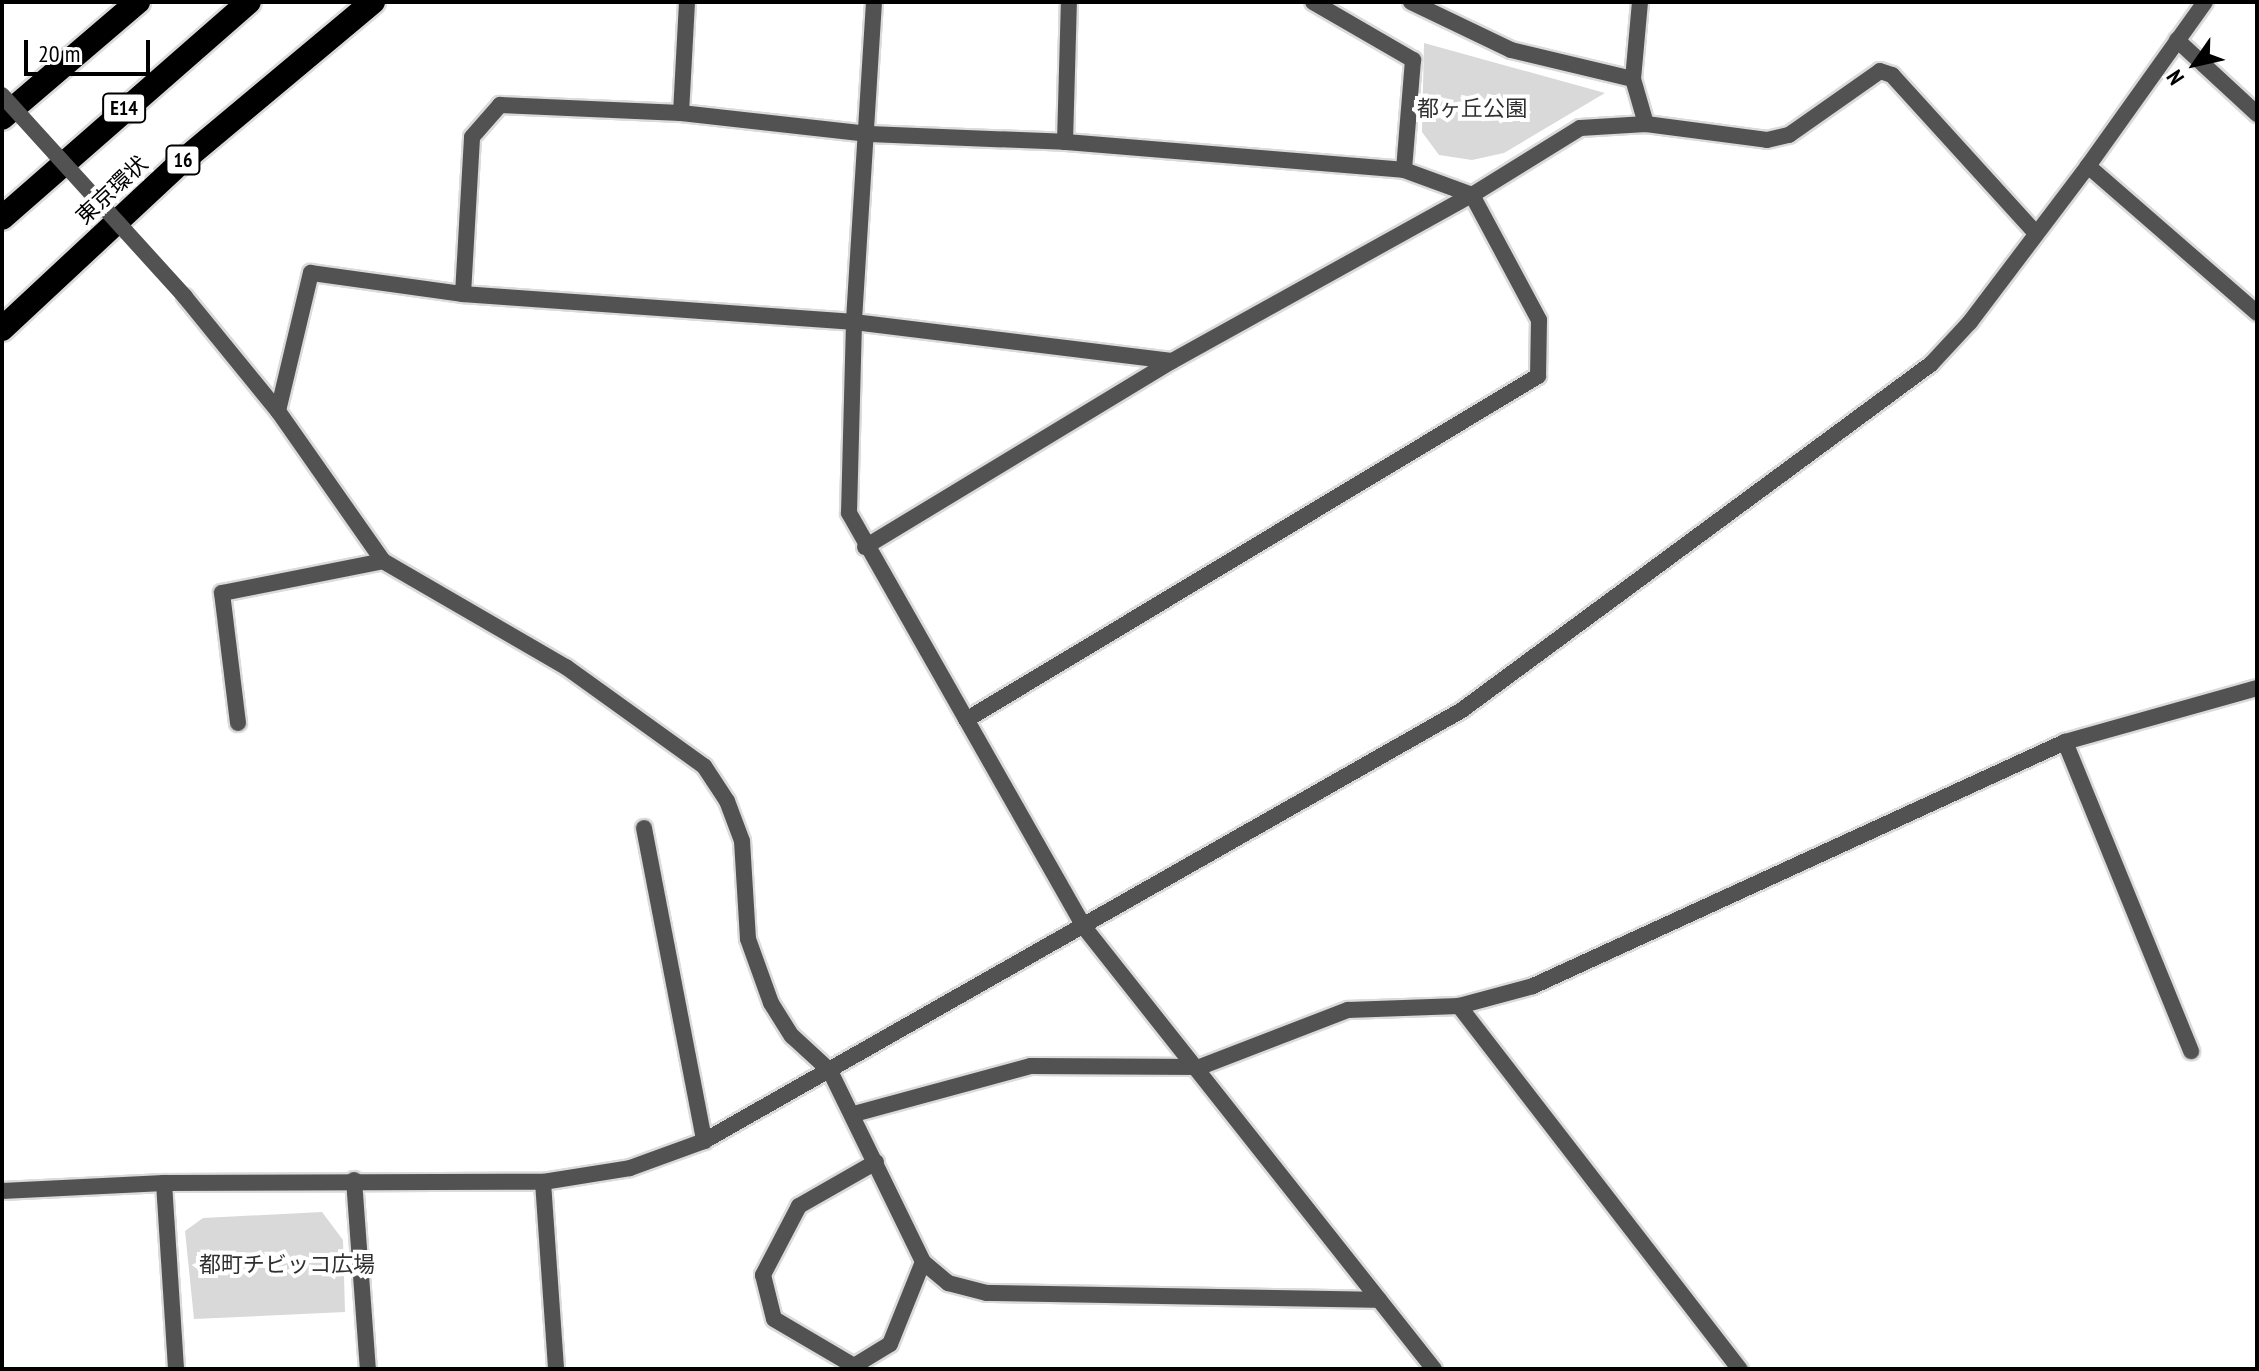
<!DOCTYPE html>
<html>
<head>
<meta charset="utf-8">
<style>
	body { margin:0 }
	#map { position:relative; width:2259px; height:1371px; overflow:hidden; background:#fff; font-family:"PT Sans Narrow","Noto Sans JP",sans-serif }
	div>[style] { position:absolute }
	.green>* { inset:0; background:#d9d9d9 }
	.roads { filter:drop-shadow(2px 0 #dbdbdb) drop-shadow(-2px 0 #dbdbdb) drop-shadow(0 2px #dbdbdb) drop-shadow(0 -2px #dbdbdb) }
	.lane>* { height:16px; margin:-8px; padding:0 8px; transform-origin:8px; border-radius:8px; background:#525252 }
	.street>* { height:16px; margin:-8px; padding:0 8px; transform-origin:8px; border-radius:8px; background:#525252 }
	.highway>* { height:24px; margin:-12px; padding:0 12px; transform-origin:12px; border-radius:12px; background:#000 }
	.street-bridge>* { height:16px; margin:-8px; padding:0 8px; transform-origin:8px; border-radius:8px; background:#525252 }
	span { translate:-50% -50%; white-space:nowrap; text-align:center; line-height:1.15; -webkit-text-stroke:8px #fff; paint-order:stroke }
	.shield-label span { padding:2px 6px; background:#fff; border:2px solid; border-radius:6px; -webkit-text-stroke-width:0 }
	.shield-label { font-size:20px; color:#000; font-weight:700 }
	.park-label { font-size:22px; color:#303030 }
	.street-label { font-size:22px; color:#000 }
	.frame { position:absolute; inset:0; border:4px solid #000; pointer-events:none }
	.north { position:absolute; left:2155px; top:24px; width:80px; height:80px; -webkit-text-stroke:6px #fff; paint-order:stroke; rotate:236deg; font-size:22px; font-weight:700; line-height:32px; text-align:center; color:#000 }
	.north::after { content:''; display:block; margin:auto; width:28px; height:36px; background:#000; clip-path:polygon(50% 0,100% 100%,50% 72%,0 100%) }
	.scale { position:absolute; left:24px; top:40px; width:126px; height:36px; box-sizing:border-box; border:4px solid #000; border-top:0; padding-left:10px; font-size:24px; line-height:28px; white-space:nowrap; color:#000; -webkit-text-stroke:6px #fff; paint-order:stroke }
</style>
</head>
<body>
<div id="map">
	<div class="green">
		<i style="clip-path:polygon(1424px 43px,1605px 93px,1504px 153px,1472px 160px,1439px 155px,1422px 132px)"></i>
		<i style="clip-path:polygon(322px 1212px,343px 1240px,345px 1312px,194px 1319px,185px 1231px,203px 1218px)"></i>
	</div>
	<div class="roads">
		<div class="lane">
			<i style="left:1411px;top:2px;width:111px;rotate:25.6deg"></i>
			<i style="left:1511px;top:50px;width:125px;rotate:13.4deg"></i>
			<i style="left:2177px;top:40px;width:109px;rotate:42.8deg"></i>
			<i style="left:2065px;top:742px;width:334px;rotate:67.8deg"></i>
			<i style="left:644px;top:828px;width:319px;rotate:79.1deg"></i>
			<i style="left:854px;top:1114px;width:183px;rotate:-15.2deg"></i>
			<i style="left:1031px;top:1066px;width:169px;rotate:0.3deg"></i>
			<i style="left:876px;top:1162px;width:89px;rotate:150.3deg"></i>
			<i style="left:799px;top:1206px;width:78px;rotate:117.6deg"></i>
			<i style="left:763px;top:1275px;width:45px;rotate:76deg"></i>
			<i style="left:774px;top:1319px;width:93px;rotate:30.4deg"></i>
			<i style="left:854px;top:1366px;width:42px;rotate:-31.4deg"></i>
			<i style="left:890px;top:1344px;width:88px;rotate:-68.1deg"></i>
		</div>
		<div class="street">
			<i style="left:874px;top:2px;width:321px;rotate:93.6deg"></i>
			<i style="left:854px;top:322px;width:191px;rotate:91.5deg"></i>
			<i style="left:849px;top:513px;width:476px;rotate:60.4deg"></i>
			<i style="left:1084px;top:927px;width:564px;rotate:51.63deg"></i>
			<i style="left:1313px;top:2px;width:116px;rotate:30.1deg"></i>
			<i style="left:1413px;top:60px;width:110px;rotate:94.7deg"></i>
			<i style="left:1640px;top:2px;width:77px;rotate:95.2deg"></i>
			<i style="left:1633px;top:79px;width:47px;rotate:73.9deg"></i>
			<i style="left:681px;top:113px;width:111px;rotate:-86.9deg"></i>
			<i style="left:1065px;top:142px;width:140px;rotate:-88.4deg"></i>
			<i style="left:2088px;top:166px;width:224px;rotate:41deg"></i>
			<i style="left:463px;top:294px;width:157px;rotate:-86.7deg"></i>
			<i style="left:472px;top:137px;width:43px;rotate:-48.8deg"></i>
			<i style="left:500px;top:105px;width:181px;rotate:2.5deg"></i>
			<i style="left:681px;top:113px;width:189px;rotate:6.4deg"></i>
			<i style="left:869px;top:134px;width:196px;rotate:2.3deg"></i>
			<i style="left:1065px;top:142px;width:340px;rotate:4.7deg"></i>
			<i style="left:1404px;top:170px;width:72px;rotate:20.2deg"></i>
			<i style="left:1472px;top:195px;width:142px;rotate:61.8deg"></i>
			<i style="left:1539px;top:320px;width:56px;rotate:91deg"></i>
			<i style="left:1538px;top:376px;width:667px;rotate:148.98deg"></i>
			<i style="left:185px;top:297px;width:147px;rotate:50.8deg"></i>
			<i style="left:278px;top:411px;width:183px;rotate:55deg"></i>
			<i style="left:383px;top:561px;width:211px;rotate:30.1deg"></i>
			<i style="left:566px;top:667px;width:170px;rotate:35.7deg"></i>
			<i style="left:704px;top:766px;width:42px;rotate:56.7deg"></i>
			<i style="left:727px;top:801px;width:43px;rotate:69.4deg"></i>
			<i style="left:742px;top:841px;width:98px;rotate:86.5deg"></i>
			<i style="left:748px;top:939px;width:68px;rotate:70.2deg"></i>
			<i style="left:771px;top:1003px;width:39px;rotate:58deg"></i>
			<i style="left:792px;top:1036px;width:52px;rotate:42.6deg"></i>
			<i style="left:830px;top:1071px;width:212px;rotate:64deg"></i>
			<i style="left:923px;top:1262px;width:33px;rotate:40deg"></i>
			<i style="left:948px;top:1283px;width:40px;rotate:14.4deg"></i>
			<i style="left:987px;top:1293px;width:392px;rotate:1deg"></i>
			<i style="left:278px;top:411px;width:142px;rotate:-76.6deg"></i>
			<i style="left:311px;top:273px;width:153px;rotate:7.9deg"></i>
			<i style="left:463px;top:294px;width:392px;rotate:4.1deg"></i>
			<i style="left:854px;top:322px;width:320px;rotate:7deg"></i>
			<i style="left:865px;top:547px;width:359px;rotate:-31.2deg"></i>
			<i style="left:1172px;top:361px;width:343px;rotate:-29deg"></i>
			<i style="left:1472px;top:195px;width:127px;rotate:-31.8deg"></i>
			<i style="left:1580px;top:128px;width:66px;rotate:-3.5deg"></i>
			<i style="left:1646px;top:124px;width:122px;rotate:7.5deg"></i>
			<i style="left:1767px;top:140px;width:23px;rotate:-13deg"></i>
			<i style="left:1789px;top:135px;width:111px;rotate:-35.1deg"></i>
			<i style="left:1880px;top:71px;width:13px;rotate:18deg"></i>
			<i style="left:1892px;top:75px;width:214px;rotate:47.7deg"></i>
			<i style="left:238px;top:723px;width:131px;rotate:-97deg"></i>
			<i style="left:222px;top:593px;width:164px;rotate:-11.2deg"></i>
			<i style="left:1459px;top:1006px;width:459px;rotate:52.3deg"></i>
			<i style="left:1200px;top:1067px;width:159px;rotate:-21.1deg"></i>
			<i style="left:1348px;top:1010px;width:111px;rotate:-2.1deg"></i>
			<i style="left:1459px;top:1006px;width:77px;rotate:-15.1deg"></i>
			<i style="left:1533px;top:986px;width:585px;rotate:-24.64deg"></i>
			<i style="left:2065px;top:742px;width:199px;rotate:-15.7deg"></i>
			<i style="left:354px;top:1180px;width:190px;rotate:85.8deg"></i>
			<i style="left:543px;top:1182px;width:187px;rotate:86deg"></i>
			<i style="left:164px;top:1183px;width:186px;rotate:86.3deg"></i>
			<i style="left:2px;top:1191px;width:162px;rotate:-2.8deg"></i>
			<i style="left:164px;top:1183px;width:379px;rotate:-0.2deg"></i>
			<i style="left:543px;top:1182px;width:88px;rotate:-9.1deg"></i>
			<i style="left:630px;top:1168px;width:79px;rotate:-20deg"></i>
			<i style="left:704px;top:1141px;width:872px;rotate:-29.62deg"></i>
			<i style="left:1462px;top:710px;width:583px;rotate:-36.42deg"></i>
			<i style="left:1931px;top:364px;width:57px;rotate:-47.1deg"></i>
			<i style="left:1970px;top:322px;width:196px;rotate:-52.9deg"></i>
			<i style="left:2088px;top:166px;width:201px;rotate:-54.5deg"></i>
		</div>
		<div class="highway">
			<i style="left:2px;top:118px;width:179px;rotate:-40.5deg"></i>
			<i style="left:2px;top:218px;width:328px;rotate:-41.2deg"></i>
			<i style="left:2px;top:329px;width:242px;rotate:-43deg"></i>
			<i style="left:179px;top:164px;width:253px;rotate:-39.9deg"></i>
		</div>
	</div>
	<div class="street-bridge">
		<i style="left:2px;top:95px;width:273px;rotate:47.8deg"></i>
	</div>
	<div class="shield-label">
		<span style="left:124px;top:108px">E14</span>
		<span style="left:183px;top:160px">16</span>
	</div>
	<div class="park-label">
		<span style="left:1472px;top:109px">都ヶ丘公園</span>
		<span style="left:287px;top:1265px">都町チビッコ広場</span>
	</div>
	<div class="street-label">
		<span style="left:112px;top:190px;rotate:-43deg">東京環状</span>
	</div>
	<div class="frame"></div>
	<div class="north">N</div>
	<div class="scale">20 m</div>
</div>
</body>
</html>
